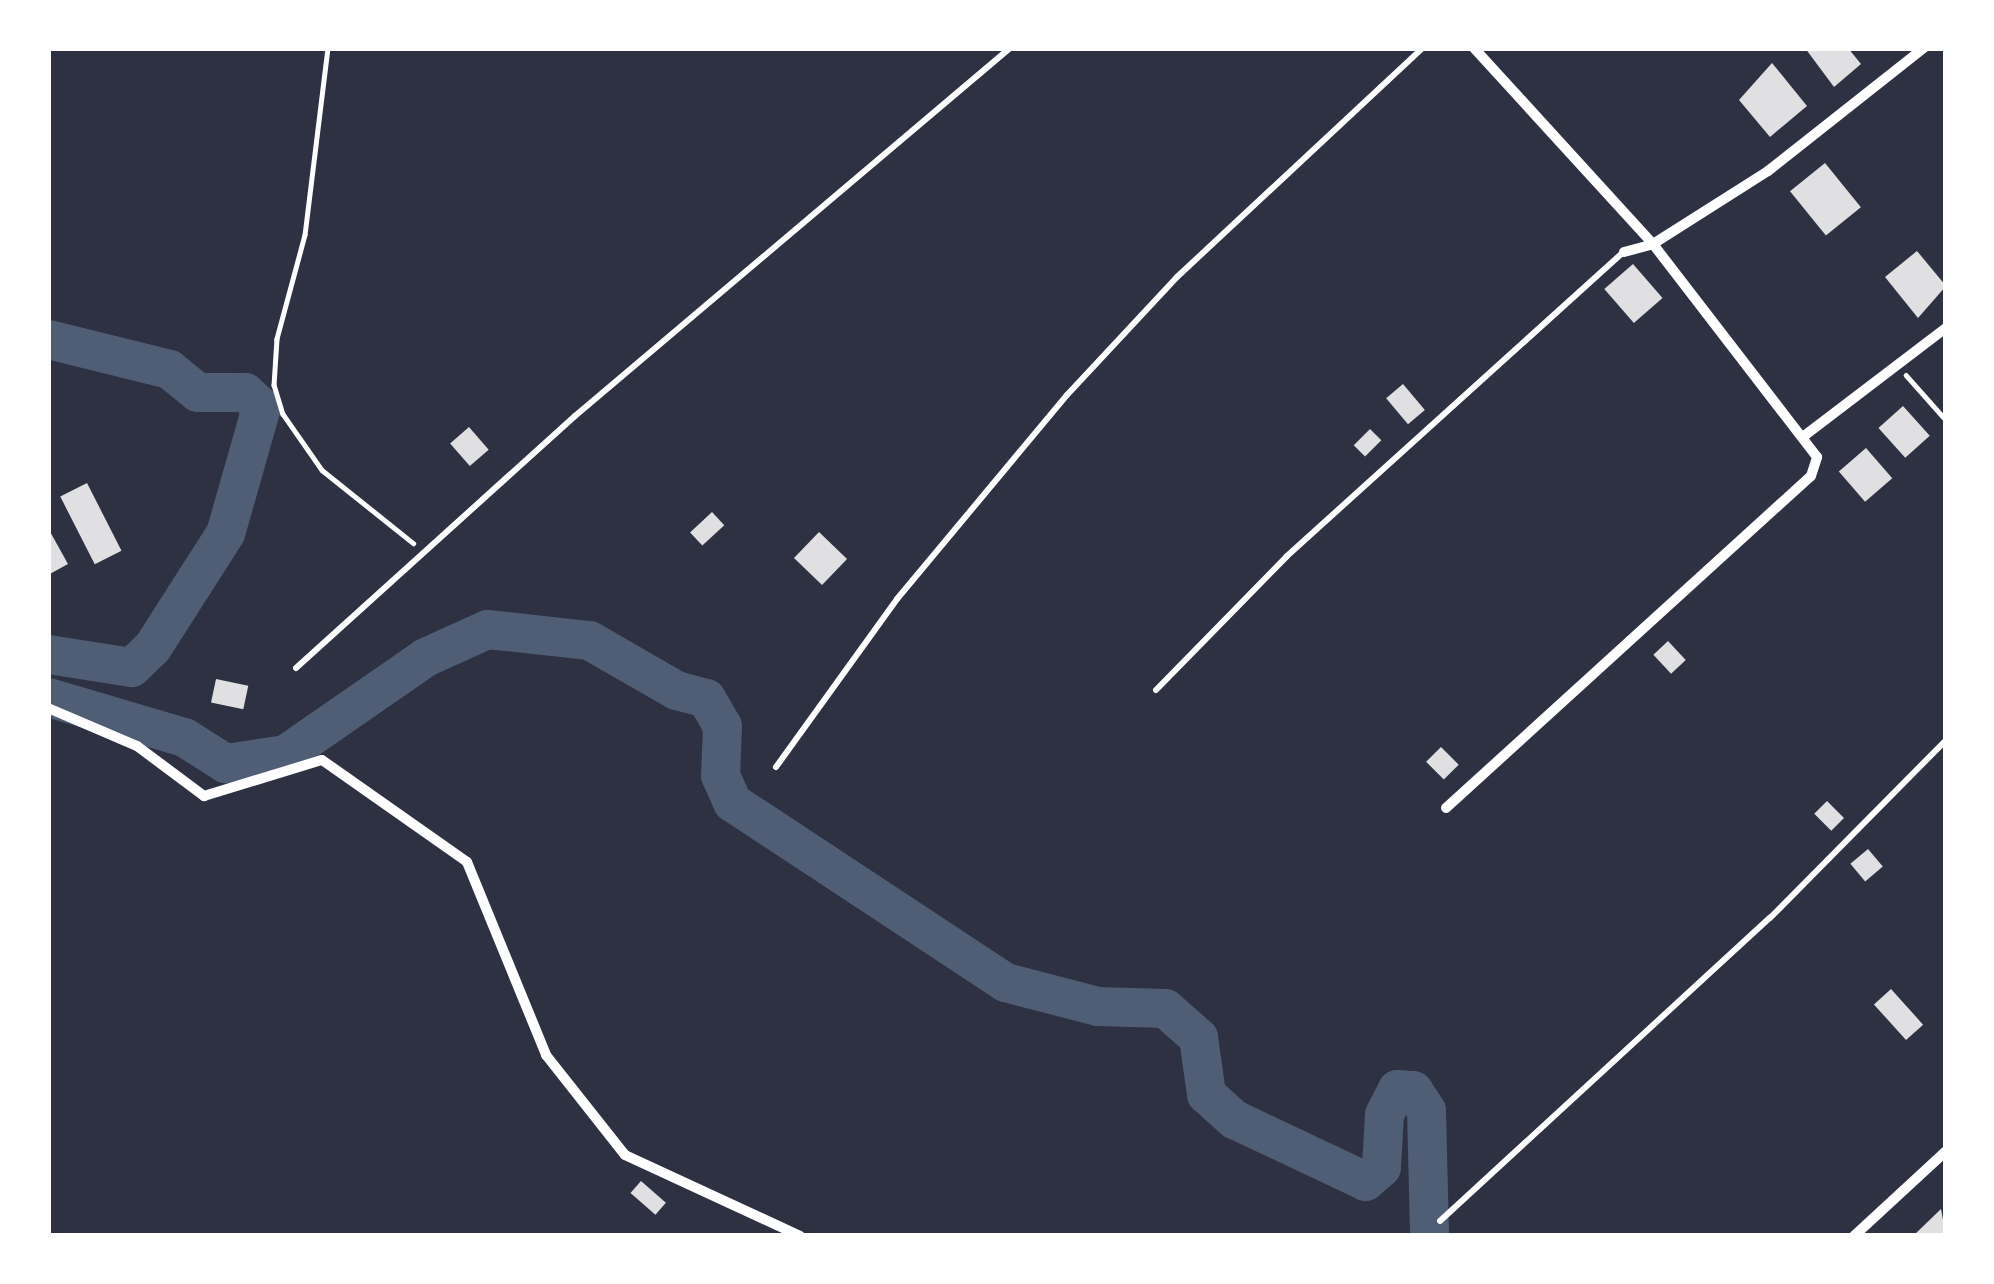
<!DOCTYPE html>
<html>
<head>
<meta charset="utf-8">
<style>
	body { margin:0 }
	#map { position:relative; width:1994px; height:1284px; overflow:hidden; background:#2d3142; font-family:Commissioner,sans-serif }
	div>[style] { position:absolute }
	.river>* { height:39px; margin:-19.5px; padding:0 19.5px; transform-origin:19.5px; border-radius:19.5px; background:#4f5d75 }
	.building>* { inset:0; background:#e0e0e3; transform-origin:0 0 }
	.path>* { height:4.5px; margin:-2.25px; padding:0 2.25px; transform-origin:2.25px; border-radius:2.25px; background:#fff }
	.service>* { height:6px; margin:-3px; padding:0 3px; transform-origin:3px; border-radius:3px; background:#fff }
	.minor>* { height:10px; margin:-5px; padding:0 5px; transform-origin:5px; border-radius:5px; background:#fff }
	span { translate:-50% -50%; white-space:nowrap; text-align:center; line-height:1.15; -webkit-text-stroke:10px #fff; paint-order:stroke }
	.frame { position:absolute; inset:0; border:51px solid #fff; pointer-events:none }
</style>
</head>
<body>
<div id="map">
	<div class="river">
		<i style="left:48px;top:339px;width:125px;rotate:13.9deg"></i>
		<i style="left:169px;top:369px;width:36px;rotate:39deg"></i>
		<i style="left:197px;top:392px;width:48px"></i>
		<i style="left:245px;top:392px;width:22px;rotate:43deg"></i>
		<i style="left:261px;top:407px;width:131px;rotate:105.9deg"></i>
		<i style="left:225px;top:533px;width:135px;rotate:122.6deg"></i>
		<i style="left:152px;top:647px;width:29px;rotate:136deg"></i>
		<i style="left:131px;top:667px;width:84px;rotate:-171.1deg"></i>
		<i style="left:48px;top:697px;width:142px;rotate:16.4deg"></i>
		<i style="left:184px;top:737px;width:49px;rotate:32.4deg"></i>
		<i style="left:225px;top:763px;width:61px;rotate:-8.5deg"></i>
		<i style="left:285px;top:754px;width:170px;rotate:-34.7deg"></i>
		<i style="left:425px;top:657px;width:68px;rotate:-24.3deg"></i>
		<i style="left:487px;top:629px;width:103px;rotate:6.2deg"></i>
		<i style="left:589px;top:640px;width:100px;rotate:29.9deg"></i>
		<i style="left:676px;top:690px;width:31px;rotate:15deg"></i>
		<i style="left:706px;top:698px;width:32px;rotate:60deg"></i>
		<i style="left:722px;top:726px;width:49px;rotate:92.3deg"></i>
		<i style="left:720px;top:775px;width:30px;rotate:66deg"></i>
		<i style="left:732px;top:802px;width:327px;rotate:33.4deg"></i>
		<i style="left:1005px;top:982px;width:95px;rotate:14.6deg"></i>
		<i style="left:1097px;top:1006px;width:68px;rotate:1.7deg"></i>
		<i style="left:1165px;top:1008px;width:44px;rotate:41.3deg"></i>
		<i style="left:1198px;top:1037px;width:58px;rotate:82deg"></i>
		<i style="left:1206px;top:1094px;width:38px;rotate:42deg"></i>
		<i style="left:1234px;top:1119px;width:145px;rotate:25.3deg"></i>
		<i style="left:1365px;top:1181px;width:21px;rotate:-41deg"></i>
		<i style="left:1381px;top:1167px;width:53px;rotate:-86.8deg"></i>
		<i style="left:1384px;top:1114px;width:28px;rotate:-63deg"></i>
		<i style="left:1397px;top:1089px;width:16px;rotate:4deg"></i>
		<i style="left:1413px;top:1090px;width:24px;rotate:57deg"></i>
		<i style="left:1426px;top:1110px;width:126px;rotate:88.6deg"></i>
	</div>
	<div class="building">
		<i style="clip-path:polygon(1805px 48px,1848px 48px,1861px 64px,1834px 87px)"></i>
		<i style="clip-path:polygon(1772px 63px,1807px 106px,1770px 137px,1739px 100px)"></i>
		<i style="left:1825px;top:163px;width:57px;height:45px;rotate:51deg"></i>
		<i style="clip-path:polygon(1917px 251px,1946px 286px,1918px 318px,1885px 277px)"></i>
		<i style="left:1633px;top:264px;width:45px;height:38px;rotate:49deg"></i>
		<i style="left:1403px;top:384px;width:34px;height:22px;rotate:50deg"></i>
		<i style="left:1903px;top:406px;width:40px;height:33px;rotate:48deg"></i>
		<i style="left:469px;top:427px;width:30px;height:25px;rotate:49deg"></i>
		<i style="left:1370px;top:429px;width:16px;height:23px;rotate:45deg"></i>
		<i style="left:1866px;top:448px;width:40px;height:36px;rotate:49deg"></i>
		<i style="left:87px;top:483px;width:76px;height:30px;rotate:63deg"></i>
		<i style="left:712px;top:512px;width:18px;height:30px;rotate:47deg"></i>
		<i style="clip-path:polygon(48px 528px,68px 564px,48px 575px)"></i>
		<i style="left:819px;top:532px;width:39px;height:36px;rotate:44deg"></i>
		<i style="left:1668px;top:641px;width:26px;height:20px;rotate:47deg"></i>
		<i style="left:216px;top:679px;width:33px;height:24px;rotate:12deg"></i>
		<i style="left:1441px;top:747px;width:25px;height:21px;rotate:45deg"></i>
		<i style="left:1827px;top:801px;width:24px;height:18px;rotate:45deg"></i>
		<i style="left:1868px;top:849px;width:23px;height:23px;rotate:50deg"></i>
		<i style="left:1891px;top:989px;width:48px;height:23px;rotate:48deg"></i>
		<i style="left:641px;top:1181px;width:33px;height:16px;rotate:41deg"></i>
		<i style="clip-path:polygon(1941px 1209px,1946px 1236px,1913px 1236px)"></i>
	</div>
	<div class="path">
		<i style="left:328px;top:48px;width:188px;rotate:97deg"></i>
		<i style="left:305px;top:235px;width:108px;rotate:105.1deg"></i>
		<i style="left:277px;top:339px;width:46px;rotate:93.7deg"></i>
		<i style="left:274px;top:385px;width:30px;rotate:73deg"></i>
		<i style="left:283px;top:414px;width:68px;rotate:55.1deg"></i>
		<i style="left:322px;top:470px;width:117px;rotate:38.7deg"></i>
		<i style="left:1906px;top:375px;width:60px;rotate:48.4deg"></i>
	</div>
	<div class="service">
		<i style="left:296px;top:668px;width:376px;rotate:-42.1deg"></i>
		<i style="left:575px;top:416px;width:570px;rotate:-40.23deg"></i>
		<i style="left:1156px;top:690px;width:187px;rotate:-45.6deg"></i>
		<i style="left:1287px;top:556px;width:454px;rotate:-42.1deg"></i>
		<i style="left:776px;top:767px;width:207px;rotate:-54.2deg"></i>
		<i style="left:897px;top:599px;width:266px;rotate:-50.2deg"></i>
		<i style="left:1067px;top:395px;width:161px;rotate:-47deg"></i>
		<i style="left:1177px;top:277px;width:336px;rotate:-43deg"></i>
		<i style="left:1440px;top:1221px;width:448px;rotate:-42.6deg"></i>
		<i style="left:1770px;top:918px;width:250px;rotate:-45.3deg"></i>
	</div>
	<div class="minor">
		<i style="left:1624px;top:252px;width:30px;rotate:-15deg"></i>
		<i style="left:1653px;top:244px;width:136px;rotate:-32.4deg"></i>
		<i style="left:1768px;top:171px;width:199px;rotate:-38.3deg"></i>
		<i style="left:1804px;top:436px;width:178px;rotate:-37.3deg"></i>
		<i style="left:48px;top:708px;width:97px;rotate:23.1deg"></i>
		<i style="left:137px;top:746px;width:84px;rotate:36.7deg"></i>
		<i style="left:204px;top:796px;width:123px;rotate:-17deg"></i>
		<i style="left:322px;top:760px;width:177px;rotate:35.1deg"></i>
		<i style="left:467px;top:862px;width:209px;rotate:67.7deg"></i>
		<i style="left:546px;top:1055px;width:127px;rotate:51.7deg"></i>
		<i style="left:625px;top:1155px;width:193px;rotate:24.8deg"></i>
		<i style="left:1446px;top:808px;width:493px;rotate:-42.3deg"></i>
		<i style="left:1811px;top:476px;width:20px;rotate:-72deg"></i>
		<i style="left:1817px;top:457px;width:269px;rotate:-127.6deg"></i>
		<i style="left:1653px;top:244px;width:265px;rotate:-132.4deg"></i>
		<i style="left:1854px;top:1236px;width:125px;rotate:-42.7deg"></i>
	</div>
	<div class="frame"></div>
</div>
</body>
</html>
